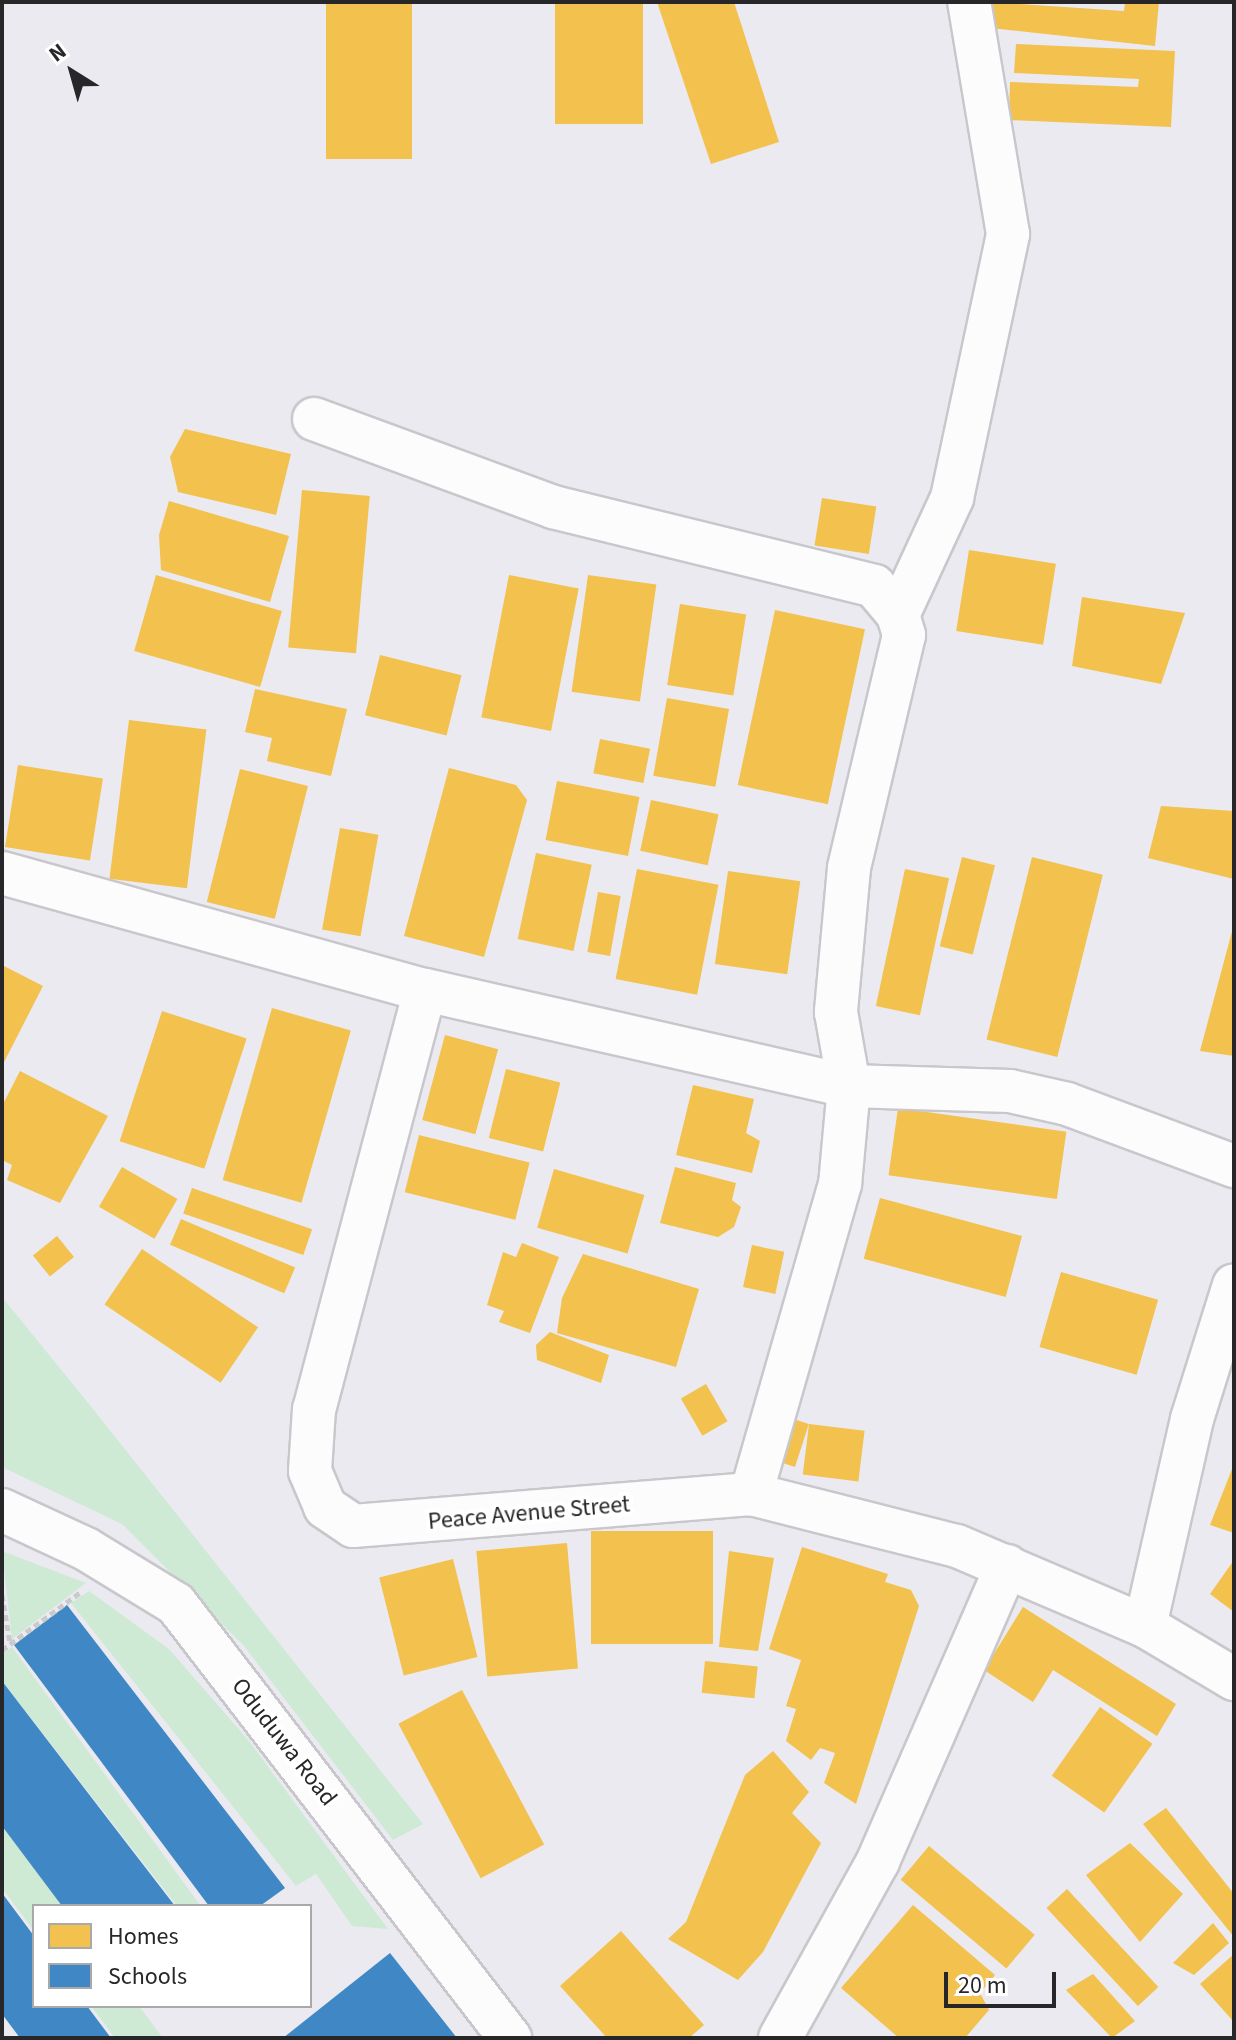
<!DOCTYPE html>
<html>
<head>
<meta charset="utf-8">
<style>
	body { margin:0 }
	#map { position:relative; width:1236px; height:2040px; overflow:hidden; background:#ebeaf0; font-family:"Source Sans 3",sans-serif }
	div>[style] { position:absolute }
	.green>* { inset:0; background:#ceead5 }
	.homes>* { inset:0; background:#f2c14e; transform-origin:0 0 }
	.schools>* { inset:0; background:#3f88c5 }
	.path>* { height:5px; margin-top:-2.5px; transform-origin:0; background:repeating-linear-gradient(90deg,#cacacb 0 6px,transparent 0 10px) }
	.roads { filter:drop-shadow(2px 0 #c8c7cb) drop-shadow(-2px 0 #c8c7cb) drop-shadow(0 2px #c8c7cb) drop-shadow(0 -2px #c8c7cb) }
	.minor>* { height:42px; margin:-21px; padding:0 21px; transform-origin:21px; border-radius:21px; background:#fcfcfd }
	span { translate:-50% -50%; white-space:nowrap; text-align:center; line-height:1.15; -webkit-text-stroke:8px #fff; paint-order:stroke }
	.street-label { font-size:24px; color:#27272a }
	.frame { position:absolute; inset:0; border:4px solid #27272a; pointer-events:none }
	.legend { position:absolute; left:32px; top:1904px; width:280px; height:104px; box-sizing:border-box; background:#fff; border:2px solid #a9a9aa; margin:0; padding:10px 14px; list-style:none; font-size:24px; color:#27272a }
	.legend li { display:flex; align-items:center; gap:16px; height:40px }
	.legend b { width:40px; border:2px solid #a9a9aa }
	.north { position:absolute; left:32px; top:32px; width:80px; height:80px; -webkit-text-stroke:6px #fff; paint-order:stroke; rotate:323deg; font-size:22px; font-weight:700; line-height:32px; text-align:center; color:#27272a }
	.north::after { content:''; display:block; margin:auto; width:28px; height:36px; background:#27272a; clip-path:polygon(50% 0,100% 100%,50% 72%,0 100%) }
	.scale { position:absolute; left:944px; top:1972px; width:112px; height:36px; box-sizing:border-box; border:4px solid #27272a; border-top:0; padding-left:10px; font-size:24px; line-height:28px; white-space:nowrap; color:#27272a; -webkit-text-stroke:6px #fff; paint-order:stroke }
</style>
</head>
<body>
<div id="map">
	<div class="green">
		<i style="clip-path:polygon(2px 1297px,89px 1404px,423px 1824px,393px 1840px,244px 1646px,122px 1524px,2px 1467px)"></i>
		<i style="clip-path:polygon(2px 1551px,86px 1583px,12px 1639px)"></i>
		<i style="clip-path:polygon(89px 1591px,169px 1649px,249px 1741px,388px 1929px,352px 1926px,316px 1874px,296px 1886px,71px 1603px)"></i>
		<i style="clip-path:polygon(12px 1647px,200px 1905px,177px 1906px,2px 1681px,2px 1654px)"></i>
		<i style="clip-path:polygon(2px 1826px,63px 1906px,34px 1906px,34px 1931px,2px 1888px)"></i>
		<i style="clip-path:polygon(91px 2006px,139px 2006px,163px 2038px,115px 2038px)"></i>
	</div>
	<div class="homes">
		<i style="left:326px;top:2px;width:86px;height:157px"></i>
		<i style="left:555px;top:2px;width:88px;height:122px"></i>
		<i style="clip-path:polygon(657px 2px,734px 2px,779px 142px,711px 164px)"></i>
		<i style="clip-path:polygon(992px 2px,1124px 11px,1125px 2px,1159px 2px,1155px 46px,990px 28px)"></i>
		<i style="clip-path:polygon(1016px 44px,1175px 51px,1171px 127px,1009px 120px,1010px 82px,1138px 87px,1139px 79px,1014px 73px)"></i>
		<i style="clip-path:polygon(185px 429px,291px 454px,276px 515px,178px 492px,170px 457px)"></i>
		<i style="left:302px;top:490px;width:68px;height:158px;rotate:5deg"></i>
		<i style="left:822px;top:498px;width:55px;height:48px;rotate:9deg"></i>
		<i style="clip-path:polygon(169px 501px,289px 536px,270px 602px,161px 570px,159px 535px)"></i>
		<i style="left:969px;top:550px;width:88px;height:82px;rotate:9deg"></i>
		<i style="left:156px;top:575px;width:131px;height:79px;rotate:16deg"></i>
		<i style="left:509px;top:575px;width:71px;height:145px;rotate:11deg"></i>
		<i style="left:588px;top:575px;width:69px;height:118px;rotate:8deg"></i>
		<i style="clip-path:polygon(1082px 597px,1185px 613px,1161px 684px,1072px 666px)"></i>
		<i style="left:680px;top:604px;width:67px;height:82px;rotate:9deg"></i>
		<i style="left:775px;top:610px;width:92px;height:179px;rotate:12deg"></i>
		<i style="left:380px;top:655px;width:84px;height:62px;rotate:14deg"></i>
		<i style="clip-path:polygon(255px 689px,347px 709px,331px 776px,267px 761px,272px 738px,245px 732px)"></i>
		<i style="left:667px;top:698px;width:63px;height:79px;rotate:10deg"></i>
		<i style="left:129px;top:720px;width:78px;height:160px;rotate:7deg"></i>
		<i style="left:600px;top:739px;width:51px;height:35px;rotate:11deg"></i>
		<i style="left:18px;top:765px;width:86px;height:83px;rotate:9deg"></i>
		<i style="clip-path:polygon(449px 768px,516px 785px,527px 800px,484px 957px,404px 936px)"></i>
		<i style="left:240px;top:769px;width:70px;height:137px;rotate:14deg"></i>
		<i style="left:557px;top:781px;width:84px;height:60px;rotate:11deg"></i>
		<i style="left:651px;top:800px;width:69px;height:52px;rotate:12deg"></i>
		<i style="clip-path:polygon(1161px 806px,1234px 811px,1234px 879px,1148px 858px)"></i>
		<i style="left:340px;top:828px;width:39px;height:103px;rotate:10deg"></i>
		<i style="left:536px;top:853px;width:57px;height:88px;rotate:12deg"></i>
		<i style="left:962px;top:857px;width:34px;height:92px;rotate:14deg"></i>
		<i style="left:1032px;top:857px;width:73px;height:188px;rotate:14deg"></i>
		<i style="left:637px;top:869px;width:83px;height:112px;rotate:11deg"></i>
		<i style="left:905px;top:869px;width:45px;height:140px;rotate:12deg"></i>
		<i style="left:728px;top:871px;width:73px;height:94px;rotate:8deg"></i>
		<i style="left:598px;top:892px;width:23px;height:61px;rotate:10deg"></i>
		<i style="clip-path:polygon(1234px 924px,1234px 1056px,1200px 1051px)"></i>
		<i style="clip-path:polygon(2px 965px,43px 986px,2px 1066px)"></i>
		<i style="left:272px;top:1008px;width:82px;height:179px;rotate:16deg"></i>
		<i style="left:162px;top:1011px;width:89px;height:137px;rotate:18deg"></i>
		<i style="left:445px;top:1035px;width:55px;height:88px;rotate:15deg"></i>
		<i style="left:506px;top:1069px;width:56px;height:71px;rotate:14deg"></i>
		<i style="clip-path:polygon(20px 1071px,108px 1116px,60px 1203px,7px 1180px,12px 1165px,2px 1160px,2px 1106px)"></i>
		<i style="clip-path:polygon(693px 1085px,754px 1099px,746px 1133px,760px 1141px,752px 1173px,676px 1155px)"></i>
		<i style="left:898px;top:1108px;width:170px;height:68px;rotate:8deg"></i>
		<i style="left:419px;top:1135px;width:114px;height:59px;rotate:14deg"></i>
		<i style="left:122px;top:1167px;width:64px;height:46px;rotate:30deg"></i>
		<i style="clip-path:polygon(675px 1167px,736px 1183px,732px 1200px,741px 1207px,734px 1227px,718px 1237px,660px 1223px)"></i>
		<i style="left:554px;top:1169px;width:94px;height:61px;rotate:16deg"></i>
		<i style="left:192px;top:1188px;width:127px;height:27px;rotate:19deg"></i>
		<i style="left:880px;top:1198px;width:147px;height:63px;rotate:15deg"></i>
		<i style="left:181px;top:1219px;width:124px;height:28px;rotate:23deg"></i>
		<i style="left:57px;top:1236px;width:27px;height:31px;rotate:51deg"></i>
		<i style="clip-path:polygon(522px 1243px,559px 1257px,530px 1333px,499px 1322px,504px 1311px,487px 1305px,503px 1252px,516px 1257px)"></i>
		<i style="left:752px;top:1245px;width:33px;height:43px;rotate:12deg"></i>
		<i style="left:142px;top:1249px;width:140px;height:67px;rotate:34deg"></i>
		<i style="clip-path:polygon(583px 1254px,699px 1289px,676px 1367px,557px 1333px,562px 1298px)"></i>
		<i style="left:1061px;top:1272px;width:101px;height:78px;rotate:16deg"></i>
		<i style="clip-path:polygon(550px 1332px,609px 1355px,601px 1383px,537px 1360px,536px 1345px)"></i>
		<i style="left:706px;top:1384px;width:43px;height:29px;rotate:60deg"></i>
		<i style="left:787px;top:1417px;width:23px;height:45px;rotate:18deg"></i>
		<i style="left:809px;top:1424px;width:56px;height:51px;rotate:7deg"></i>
		<i style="clip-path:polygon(1234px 1464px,1234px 1533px,1210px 1525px)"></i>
		<i style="left:591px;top:1531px;width:122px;height:113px"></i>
		<i style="left:567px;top:1543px;width:126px;height:91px;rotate:85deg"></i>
		<i style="clip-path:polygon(802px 1547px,888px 1574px,885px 1582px,911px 1590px,919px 1606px,856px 1804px,824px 1783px,835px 1753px,820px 1748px,811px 1760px,786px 1741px,796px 1709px,786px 1706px,801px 1660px,769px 1649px)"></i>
		<i style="clip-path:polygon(729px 1551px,774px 1558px,758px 1651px,719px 1647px)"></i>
		<i style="left:453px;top:1559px;width:101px;height:76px;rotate:76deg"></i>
		<i style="clip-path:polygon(1234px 1560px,1234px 1612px,1210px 1594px)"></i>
		<i style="clip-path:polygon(1023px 1607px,1176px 1704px,1157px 1736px,1053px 1670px,1033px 1702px,984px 1670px)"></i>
		<i style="left:705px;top:1661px;width:53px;height:32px;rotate:6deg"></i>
		<i style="left:462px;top:1690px;width:175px;height:72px;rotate:62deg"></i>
		<i style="left:1100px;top:1707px;width:64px;height:84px;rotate:35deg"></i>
		<i style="clip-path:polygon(773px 1751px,809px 1792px,792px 1813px,821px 1843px,763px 1952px,738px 1980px,668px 1939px,686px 1922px,745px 1775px)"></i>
		<i style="clip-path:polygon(1166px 1808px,1234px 1894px,1234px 1937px,1143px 1824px)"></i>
		<i style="clip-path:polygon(1130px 1843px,1183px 1894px,1140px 1942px,1086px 1875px)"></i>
		<i style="left:929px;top:1846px;width:138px;height:44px;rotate:40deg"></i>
		<i style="left:1067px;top:1889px;width:134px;height:28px;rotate:47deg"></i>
		<i style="clip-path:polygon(913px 1905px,995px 1975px,980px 1993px,989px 2010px,965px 2038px,899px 2038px,841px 1988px)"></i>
		<i style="clip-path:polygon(1213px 1923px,1229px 1943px,1194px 1975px,1173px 1963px)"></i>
		<i style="clip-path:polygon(621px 1931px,704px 2025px,689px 2038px,607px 2038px,560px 1986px)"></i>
		<i style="clip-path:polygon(1234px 1954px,1234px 2022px,1200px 1984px)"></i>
		<i style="clip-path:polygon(1093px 1974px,1135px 2021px,1112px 2038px,1066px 1990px)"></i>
	</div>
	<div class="schools">
		<i style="clip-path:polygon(67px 1605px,285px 1888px,260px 1906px,209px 1906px,14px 1645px)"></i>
		<i style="clip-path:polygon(2px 1681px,111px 1823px,175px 1906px,62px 1906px,2px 1826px)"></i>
		<i style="clip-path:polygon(2px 1893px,34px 1936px,34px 2006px,87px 2006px,111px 2038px,20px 2038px,2px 2014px)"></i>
		<i style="clip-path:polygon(390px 1953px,457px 2038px,283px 2038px)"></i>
	</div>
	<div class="path">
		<i style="left:2px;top:1595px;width:49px;rotate:80.5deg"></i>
		<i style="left:2px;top:1650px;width:99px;rotate:-36.4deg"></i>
	</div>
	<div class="roads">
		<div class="minor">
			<i style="left:314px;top:419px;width:255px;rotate:20.2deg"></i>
			<i style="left:553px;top:507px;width:331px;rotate:13.8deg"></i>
			<i style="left:874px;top:586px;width:38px;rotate:50deg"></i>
			<i style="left:898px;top:615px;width:21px;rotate:73deg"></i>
			<i style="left:904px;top:635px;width:239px;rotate:103.3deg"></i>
			<i style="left:849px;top:868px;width:145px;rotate:95.2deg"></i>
			<i style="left:836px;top:1012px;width:75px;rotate:80deg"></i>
			<i style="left:849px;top:1086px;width:98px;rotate:95.2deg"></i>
			<i style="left:840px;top:1184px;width:323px;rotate:106deg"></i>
			<i style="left:898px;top:615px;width:129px;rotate:-65.2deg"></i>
			<i style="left:952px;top:498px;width:270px;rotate:-78deg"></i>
			<i style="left:1008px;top:234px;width:235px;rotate:-99.5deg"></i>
			<i style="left:2px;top:873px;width:439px;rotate:15.5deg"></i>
			<i style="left:425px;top:990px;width:435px;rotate:12.8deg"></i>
			<i style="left:849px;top:1086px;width:161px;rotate:1.8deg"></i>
			<i style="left:1010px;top:1091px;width:58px;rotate:12.8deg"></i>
			<i style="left:1067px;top:1104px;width:178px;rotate:20.4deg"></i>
			<i style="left:425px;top:990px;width:433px;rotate:104.8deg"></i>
			<i style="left:314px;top:1409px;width:62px;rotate:93.7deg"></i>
			<i style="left:310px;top:1471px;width:39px;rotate:67deg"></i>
			<i style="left:325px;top:1507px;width:34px;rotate:34deg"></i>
			<i style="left:353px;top:1526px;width:399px;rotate:-4.6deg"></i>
			<i style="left:751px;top:1494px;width:212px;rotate:14.2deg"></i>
			<i style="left:957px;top:1546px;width:204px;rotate:23.1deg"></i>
			<i style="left:1145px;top:1626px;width:104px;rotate:30.8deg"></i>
			<i style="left:2px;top:1510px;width:93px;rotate:24.9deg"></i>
			<i style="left:86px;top:1549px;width:105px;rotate:31.4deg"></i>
			<i style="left:176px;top:1604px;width:548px;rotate:52.42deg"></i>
			<i style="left:1145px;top:1626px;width:212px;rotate:-77.2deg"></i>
			<i style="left:1192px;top:1419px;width:140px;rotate:-72.6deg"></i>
			<i style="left:780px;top:2038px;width:202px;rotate:-61deg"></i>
			<i style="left:878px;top:1861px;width:322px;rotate:-66.4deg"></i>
		</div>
	</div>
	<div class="street-label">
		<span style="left:529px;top:1513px;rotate:-5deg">Peace Avenue Street</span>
		<span style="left:284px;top:1742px;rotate:52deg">Oduduwa Road</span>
	</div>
	<div class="frame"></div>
	<ul class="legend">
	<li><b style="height:22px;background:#f2c14e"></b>Homes</li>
	<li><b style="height:22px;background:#3f88c5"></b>Schools</li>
	</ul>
	<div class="north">N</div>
	<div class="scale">20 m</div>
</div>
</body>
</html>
